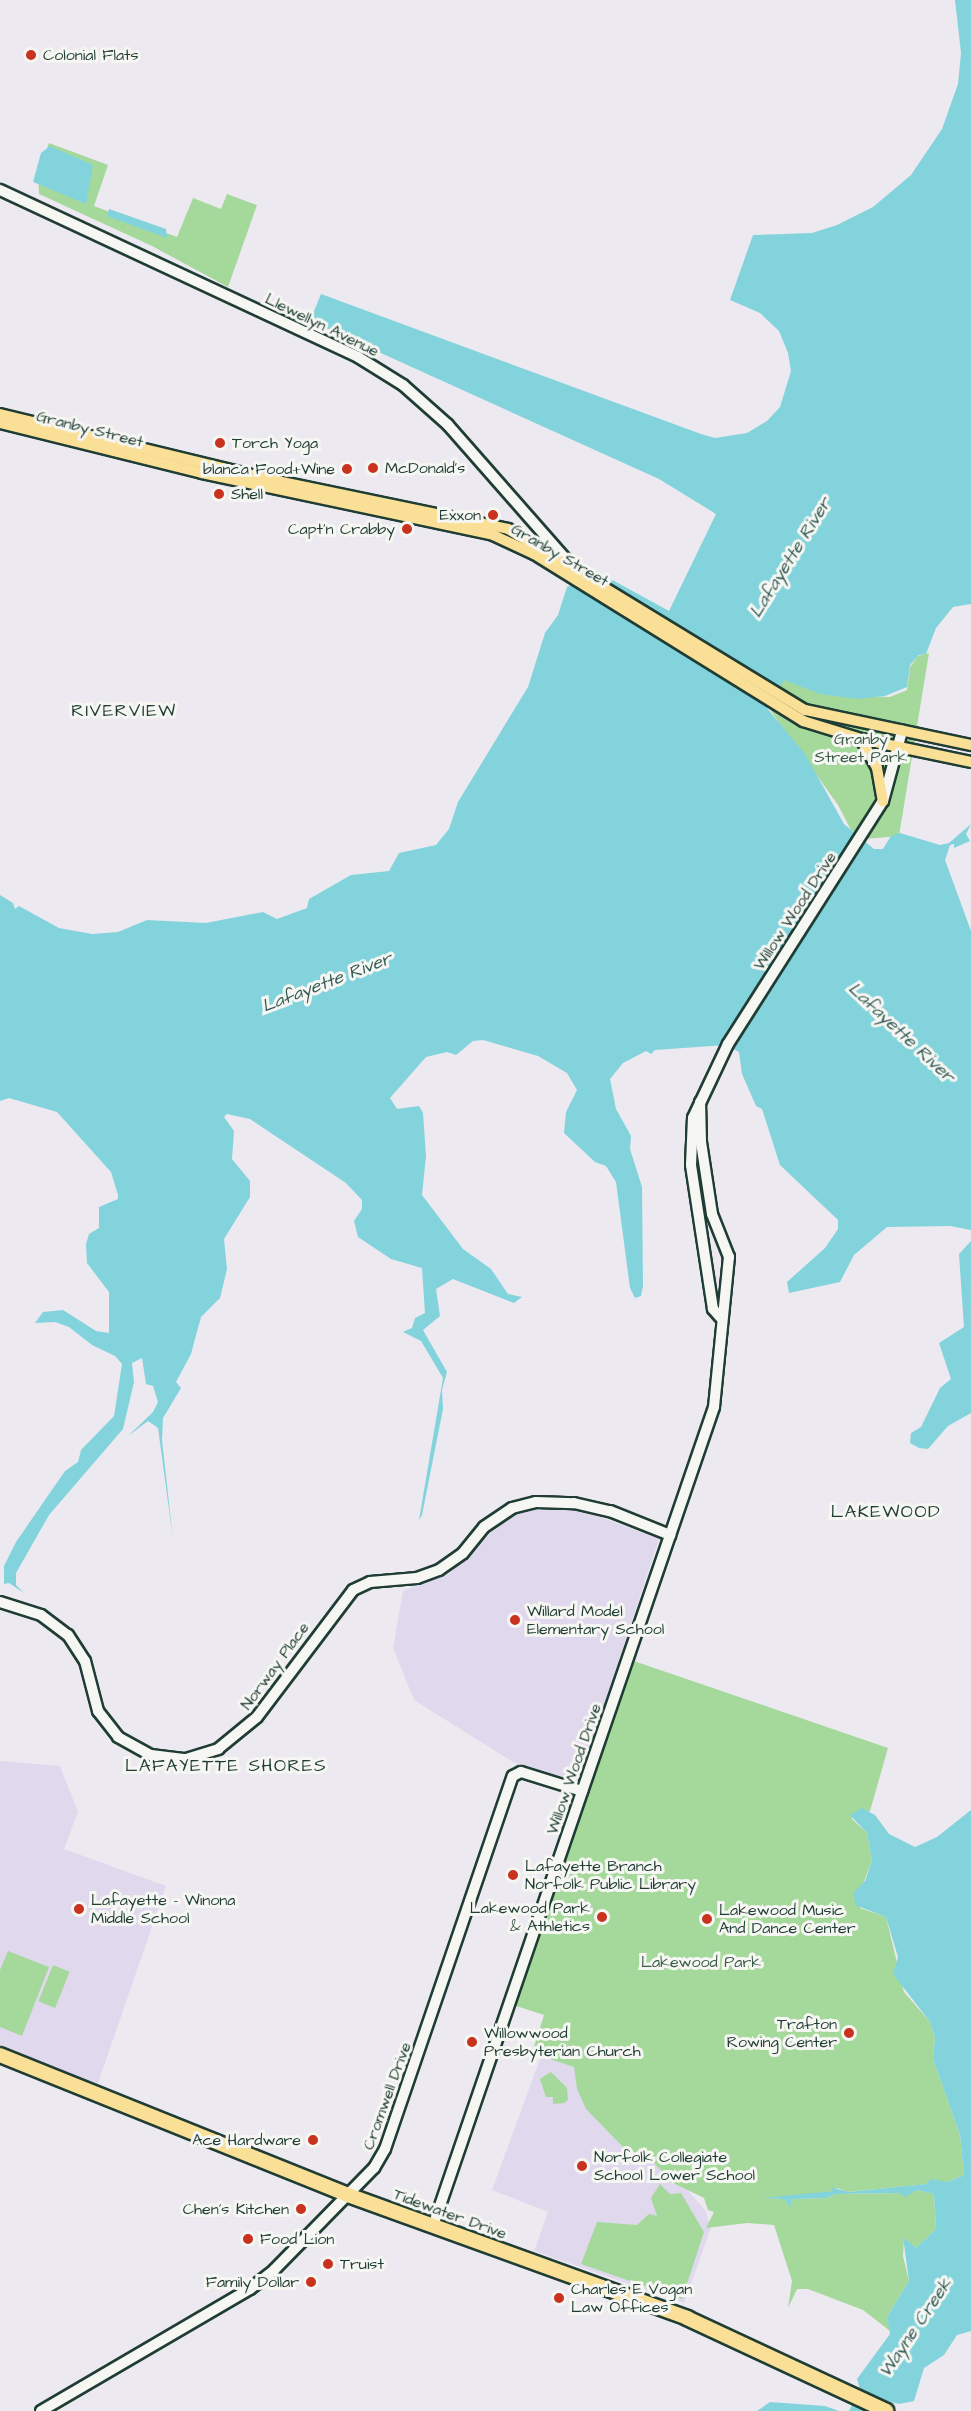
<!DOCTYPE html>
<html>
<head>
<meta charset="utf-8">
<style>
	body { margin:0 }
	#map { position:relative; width:971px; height:2411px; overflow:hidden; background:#ece9f0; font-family:"Architects Daughter",sans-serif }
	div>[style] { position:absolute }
	.built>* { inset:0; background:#e0d9ed }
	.green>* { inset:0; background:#a5d99b; transform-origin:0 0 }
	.water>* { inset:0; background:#83d3dd }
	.roads { filter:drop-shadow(2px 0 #1f3d34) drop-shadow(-2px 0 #1f3d34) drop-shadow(0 2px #1f3d34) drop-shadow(0 -2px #1f3d34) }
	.secondary>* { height:10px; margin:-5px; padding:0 5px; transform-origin:5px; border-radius:5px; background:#f6f6f2 }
	.primary>* { height:10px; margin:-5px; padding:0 5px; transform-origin:5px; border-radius:5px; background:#fadf96 }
	.highway>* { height:14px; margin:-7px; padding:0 7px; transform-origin:7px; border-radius:7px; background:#fadf96 }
	.dots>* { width:16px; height:16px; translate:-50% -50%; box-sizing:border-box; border:3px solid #f6f6f2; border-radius:50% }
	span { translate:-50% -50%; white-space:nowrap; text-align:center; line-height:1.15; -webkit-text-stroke:6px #f6f6f2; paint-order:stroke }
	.poi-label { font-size:16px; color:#1f3d34 }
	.left { translate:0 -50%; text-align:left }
	.right { translate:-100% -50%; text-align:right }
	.street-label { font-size:16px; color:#1f3d34 }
	.park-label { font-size:16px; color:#3a5c49 }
	.water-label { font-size:18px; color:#335b56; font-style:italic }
	.neighbourhood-label { font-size:18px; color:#1f3d34; letter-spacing:1.5px }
</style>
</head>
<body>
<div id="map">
	<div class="built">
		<i style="clip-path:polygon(551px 1506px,576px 1508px,659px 1539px,578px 1785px,513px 1762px,414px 1700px,393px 1648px,403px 1591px,449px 1574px,507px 1517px,525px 1509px)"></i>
		<i style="clip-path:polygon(0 1761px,60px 1766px,78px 1812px,64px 1849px,166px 1886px,97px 2086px,0 2046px)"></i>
		<i style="clip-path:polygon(541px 2056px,574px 2067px,583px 2091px,680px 2182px,705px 2210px,711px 2228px,684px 2303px,534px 2251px,548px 2212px,492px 2190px)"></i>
	</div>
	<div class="green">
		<i style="clip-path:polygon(49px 143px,108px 165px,94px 206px,177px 237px,193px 198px,221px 209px,227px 194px,257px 205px,228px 287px,152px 246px,39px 194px,38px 172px)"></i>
		<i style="clip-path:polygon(929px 653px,899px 836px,865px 839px,851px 830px,838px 805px,763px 700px,785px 676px,853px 696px,890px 697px,907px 690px,910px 667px,918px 656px)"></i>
		<i style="clip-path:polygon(628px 1659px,888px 1748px,870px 1811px,851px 1818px,867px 1833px,872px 1860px,863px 1884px,860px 1908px,886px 1917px,904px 1992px,930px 2022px,935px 2037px,933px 2059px,960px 2135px,964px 2175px,948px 2182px,848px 2192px,837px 2188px,833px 2192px,767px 2198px,784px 2199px,790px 2205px,788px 2200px,791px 2199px,827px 2198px,836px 2194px,899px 2193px,905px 2196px,917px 2190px,934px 2194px,936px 2229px,916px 2248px,904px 2239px,903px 2256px,909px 2281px,887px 2317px,890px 2331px,863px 2310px,808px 2289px,797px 2289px,788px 2308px,792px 2281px,774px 2225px,747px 2223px,706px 2228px,714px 2212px,708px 2210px,704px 2198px,673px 2183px,652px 2161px,623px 2147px,586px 2109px,577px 2089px,574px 2067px,532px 2053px,544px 2015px,510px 2004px)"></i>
		<i style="clip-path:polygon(8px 1951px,49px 1967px,22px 2036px,0 2027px,0 1970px)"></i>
		<i style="left:53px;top:1965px;width:18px;height:39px;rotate:22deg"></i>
		<i style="clip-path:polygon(551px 2072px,567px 2088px,568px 2100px,564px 2103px,553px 2104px,553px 2097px,546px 2097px,540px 2079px)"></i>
		<i style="clip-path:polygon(660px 2184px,670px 2194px,681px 2193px,704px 2232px,682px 2299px,581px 2264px,597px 2222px,637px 2225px,649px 2214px,657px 2216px,651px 2198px)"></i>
	</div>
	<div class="water">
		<i style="clip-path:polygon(955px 0,971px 0,971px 604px,953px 607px,936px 628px,926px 654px,919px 655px,910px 665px,907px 687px,885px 696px,858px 699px,820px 694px,784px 680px,767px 708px,805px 754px,844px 824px,874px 849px,883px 849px,891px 836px,900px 833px,940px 845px,949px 843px,971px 824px,966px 834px,970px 841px,954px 848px,954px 844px,950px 845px,945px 860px,971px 931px,971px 1230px,950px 1226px,887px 1227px,854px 1255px,840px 1282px,789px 1293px,787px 1282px,825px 1248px,838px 1229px,838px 1220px,780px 1165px,762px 1109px,756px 1106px,742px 1074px,739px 1052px,726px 1045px,655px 1050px,651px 1054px,646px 1051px,623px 1063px,610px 1079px,616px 1109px,631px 1136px,630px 1149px,642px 1187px,643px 1286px,641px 1296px,635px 1298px,630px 1288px,616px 1182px,606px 1166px,595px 1162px,564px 1133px,566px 1112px,577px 1090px,567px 1073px,538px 1056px,483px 1040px,473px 1041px,456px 1055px,447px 1052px,426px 1057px,390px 1098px,397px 1109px,419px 1106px,423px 1113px,426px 1156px,422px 1195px,463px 1249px,491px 1269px,508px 1294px,522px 1297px,514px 1303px,453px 1279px,436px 1289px,440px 1316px,423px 1330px,447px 1372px,442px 1390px,443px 1409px,422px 1515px,419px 1520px,443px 1378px,421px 1341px,403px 1332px,412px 1328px,415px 1318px,425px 1313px,422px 1268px,391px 1259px,358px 1237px,354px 1221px,362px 1209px,362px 1200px,346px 1183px,250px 1119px,227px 1114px,224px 1117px,234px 1131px,232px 1159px,250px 1181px,250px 1197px,224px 1239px,227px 1269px,220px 1298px,201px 1317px,191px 1354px,176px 1382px,181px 1388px,163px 1418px,162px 1440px,173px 1539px,158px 1428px,148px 1421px,128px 1436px,153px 1412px,158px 1402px,153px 1386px,146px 1384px,142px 1358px,132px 1363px,134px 1382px,123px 1429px,49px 1515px,16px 1573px,16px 1585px,24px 1593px,9px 1583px,4px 1584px,4px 1566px,16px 1542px,65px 1471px,78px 1462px,81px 1450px,114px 1416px,122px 1364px,115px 1356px,92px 1345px,69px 1327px,55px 1322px,35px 1323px,43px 1312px,63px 1310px,96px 1331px,109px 1333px,109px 1292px,87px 1263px,86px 1244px,89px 1234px,99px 1228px,99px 1207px,118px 1199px,118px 1195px,111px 1172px,57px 1112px,9px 1098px,0 1101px,0 895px,13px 903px,15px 909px,19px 906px,59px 928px,92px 934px,118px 932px,147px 920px,206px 923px,263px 912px,277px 919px,307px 908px,309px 899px,351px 875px,389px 871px,399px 853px,436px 845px,449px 829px,458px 802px,528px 687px,545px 633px,558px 615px,567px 587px,596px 571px,669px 611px,716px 514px,659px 479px,310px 321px,321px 294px,701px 434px,715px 438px,747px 433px,767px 421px,780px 407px,791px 371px,788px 353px,779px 331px,760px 313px,730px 300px,753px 235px,812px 233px,837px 225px,873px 207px,911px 175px,942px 129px,958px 84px,961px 53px)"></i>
		<i style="clip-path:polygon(50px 146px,93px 165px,86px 204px,33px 182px,41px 153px)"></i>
		<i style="clip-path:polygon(109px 209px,166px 229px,167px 238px,107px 216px)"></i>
		<i style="clip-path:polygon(971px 1241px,971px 1413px,948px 1426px,928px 1449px,919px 1448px,910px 1443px,911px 1433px,921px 1427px,940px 1388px,951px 1379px,939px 1343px,964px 1327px,959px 1254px)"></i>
		<i style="clip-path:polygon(862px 1808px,875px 1815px,889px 1834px,915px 1847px,937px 1837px,971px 1810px,971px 2331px,957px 2335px,944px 2355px,924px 2368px,914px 2401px,899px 2404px,884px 2400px,877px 2411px,849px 2411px,860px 2390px,857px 2379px,890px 2334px,887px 2317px,909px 2281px,903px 2237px,916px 2248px,936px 2229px,934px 2194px,917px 2190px,905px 2197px,899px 2193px,836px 2194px,827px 2198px,791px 2199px,791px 2207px,784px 2199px,761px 2198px,834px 2191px,830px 2187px,849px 2192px,926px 2184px,931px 2179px,948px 2182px,964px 2175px,960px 2135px,933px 2059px,935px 2037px,930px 2022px,893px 1974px,898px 1957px,886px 1917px,855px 1905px,854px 1892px,865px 1881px,872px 1860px,867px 1833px,850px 1815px)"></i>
		<i style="clip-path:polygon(770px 2402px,825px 2406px,839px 2411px,757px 2411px)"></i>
	</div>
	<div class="roads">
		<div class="secondary">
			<i style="left:0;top:190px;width:395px;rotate:25deg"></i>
			<i style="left:358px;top:357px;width:53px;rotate:31.9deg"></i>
			<i style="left:403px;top:385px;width:60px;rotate:41.6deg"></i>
			<i style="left:448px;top:425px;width:188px;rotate:48.7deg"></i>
			<i style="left:720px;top:1317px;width:11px;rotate:-131deg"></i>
			<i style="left:713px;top:1309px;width:146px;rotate:-98.7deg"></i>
			<i style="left:691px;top:1165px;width:47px;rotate:-87.6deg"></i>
			<i style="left:693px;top:1118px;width:82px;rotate:-64.7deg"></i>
			<i style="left:728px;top:1044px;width:288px;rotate:-57.5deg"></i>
			<i style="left:883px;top:801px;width:73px;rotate:-74.8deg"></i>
			<i style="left:0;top:1602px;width:43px;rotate:17.6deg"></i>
			<i style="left:41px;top:1615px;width:34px;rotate:37deg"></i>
			<i style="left:68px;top:1635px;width:31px;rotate:57deg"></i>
			<i style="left:85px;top:1661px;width:52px;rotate:75.4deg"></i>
			<i style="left:98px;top:1711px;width:33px;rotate:52deg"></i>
			<i style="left:118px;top:1737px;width:38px;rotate:29deg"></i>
			<i style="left:151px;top:1755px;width:35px;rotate:7deg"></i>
			<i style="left:186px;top:1759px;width:34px;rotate:-17deg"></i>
			<i style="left:218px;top:1749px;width:50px;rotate:-39.4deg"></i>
			<i style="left:257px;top:1717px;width:159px;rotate:-52.9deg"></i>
			<i style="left:353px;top:1590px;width:19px;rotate:-25deg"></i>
			<i style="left:370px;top:1582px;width:47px;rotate:-4.9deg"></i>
			<i style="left:417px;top:1578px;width:23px;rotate:-20deg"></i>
			<i style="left:439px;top:1570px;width:29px;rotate:-35deg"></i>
			<i style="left:463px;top:1553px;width:33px;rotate:-51deg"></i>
			<i style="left:484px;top:1527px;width:34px;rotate:-34deg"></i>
			<i style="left:512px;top:1508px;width:25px;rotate:-14deg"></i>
			<i style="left:536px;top:1502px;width:38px;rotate:2deg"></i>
			<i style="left:574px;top:1503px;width:37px;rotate:13deg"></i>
			<i style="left:610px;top:1511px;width:65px;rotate:21.8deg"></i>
			<i style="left:433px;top:2226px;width:866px;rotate:-71.06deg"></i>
			<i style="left:714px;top:1407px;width:151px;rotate:-84.3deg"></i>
			<i style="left:729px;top:1257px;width:46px;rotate:-111.6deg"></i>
			<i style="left:712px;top:1214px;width:73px;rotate:-98.7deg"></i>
			<i style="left:701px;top:1142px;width:40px;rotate:-91.4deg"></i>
			<i style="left:41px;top:2411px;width:242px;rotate:-30.3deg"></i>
			<i style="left:250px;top:2289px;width:31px;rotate:-38deg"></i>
			<i style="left:274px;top:2270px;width:143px;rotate:-45.6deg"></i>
			<i style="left:374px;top:2168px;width:22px;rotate:-60deg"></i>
			<i style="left:385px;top:2149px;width:394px;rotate:-71.1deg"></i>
			<i style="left:513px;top:1776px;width:9px;rotate:-27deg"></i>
			<i style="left:521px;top:1772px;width:64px;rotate:17.3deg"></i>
		</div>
		<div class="primary">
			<i style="left:0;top:414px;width:285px;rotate:13.6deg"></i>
			<i style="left:277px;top:481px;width:236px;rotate:11.7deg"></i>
			<i style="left:508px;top:529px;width:348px;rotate:31.4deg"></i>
			<i style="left:805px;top:710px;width:170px;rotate:11.9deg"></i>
			<i style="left:0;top:423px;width:208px;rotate:13.9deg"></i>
			<i style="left:202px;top:473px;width:298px;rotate:12deg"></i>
			<i style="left:493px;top:535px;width:45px;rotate:24.9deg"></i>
			<i style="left:534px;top:554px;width:317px;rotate:31.8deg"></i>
			<i style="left:803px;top:721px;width:61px;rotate:17.2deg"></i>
			<i style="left:861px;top:739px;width:112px;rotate:11.8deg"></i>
			<i style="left:861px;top:739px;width:33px;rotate:61deg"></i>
			<i style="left:877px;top:768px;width:34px;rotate:80deg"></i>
		</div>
		<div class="highway">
			<i style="left:0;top:2055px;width:375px;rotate:21.9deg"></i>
			<i style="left:348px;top:2195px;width:361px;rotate:19.9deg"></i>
			<i style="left:687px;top:2318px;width:220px;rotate:25deg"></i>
		</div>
	</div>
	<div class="dots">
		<i style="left:31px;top:55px;background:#c8321e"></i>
		<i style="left:220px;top:443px;background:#c8321e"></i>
		<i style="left:373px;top:468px;background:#c8321e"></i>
		<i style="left:347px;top:469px;background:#c8321e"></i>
		<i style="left:219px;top:494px;background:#c8321e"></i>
		<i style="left:493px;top:515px;background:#c8321e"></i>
		<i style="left:407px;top:529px;background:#c8321e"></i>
		<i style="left:515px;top:1620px;background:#c8321e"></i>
		<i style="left:513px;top:1875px;background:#c8321e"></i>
		<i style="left:79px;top:1909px;background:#c8321e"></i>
		<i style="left:602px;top:1917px;background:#c8321e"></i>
		<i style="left:707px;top:1919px;background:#c8321e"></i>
		<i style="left:849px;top:2033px;background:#c8321e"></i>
		<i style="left:472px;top:2042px;background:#c8321e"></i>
		<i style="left:313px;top:2140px;background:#c8321e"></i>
		<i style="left:582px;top:2166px;background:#c8321e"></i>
		<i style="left:301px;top:2209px;background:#c8321e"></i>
		<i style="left:248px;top:2239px;background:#c8321e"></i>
		<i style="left:328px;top:2264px;background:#c8321e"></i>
		<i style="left:311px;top:2282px;background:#c8321e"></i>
		<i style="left:559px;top:2298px;background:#c8321e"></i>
	</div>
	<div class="poi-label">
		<span class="left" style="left:43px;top:55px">Colonial Flats</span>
		<span class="left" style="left:232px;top:443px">Torch Yoga</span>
		<span class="left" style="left:385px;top:468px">McDonald's</span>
		<span class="right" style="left:335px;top:469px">blanca Food+Wine</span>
		<span class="left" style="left:231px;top:494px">Shell</span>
		<span class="right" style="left:481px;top:515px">Exxon</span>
		<span class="right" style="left:395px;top:529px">Capt'n Crabby</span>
		<span class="left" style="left:527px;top:1620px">Willard Model<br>Elementary School</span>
		<span class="left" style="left:525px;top:1875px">Lafayette Branch<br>Norfolk Public Library</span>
		<span class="left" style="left:91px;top:1909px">Lafayette - Winona<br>Middle School</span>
		<span class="right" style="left:590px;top:1917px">Lakewood Park<br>&amp; Athletics</span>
		<span class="left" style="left:719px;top:1919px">Lakewood Music<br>And Dance Center</span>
		<span class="right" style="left:837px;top:2033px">Trafton<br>Rowing Center</span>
		<span class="left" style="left:484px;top:2042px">Willowwood<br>Presbyterian Church</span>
		<span class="right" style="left:301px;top:2140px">Ace Hardware</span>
		<span class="left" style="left:594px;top:2166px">Norfolk Collegiate<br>School Lower School</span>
		<span class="right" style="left:289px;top:2209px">Chen's Kitchen</span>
		<span class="left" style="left:260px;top:2239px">Food Lion</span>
		<span class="left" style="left:340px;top:2264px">Truist</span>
		<span class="right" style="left:299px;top:2282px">Family Dollar</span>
		<span class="left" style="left:571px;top:2298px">Charles E Vogan<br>Law Offices</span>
	</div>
	<div class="street-label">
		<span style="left:322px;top:325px;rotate:26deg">Llewellyn Avenue</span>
		<span style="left:90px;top:429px;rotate:14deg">Granby Street</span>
		<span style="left:560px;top:555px;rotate:30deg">Granby Street</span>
		<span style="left:795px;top:911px;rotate:-57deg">Willow Wood Drive</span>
		<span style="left:275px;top:1666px;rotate:-54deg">Norway Place</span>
		<span style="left:574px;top:1769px;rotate:-71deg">Willow Wood Drive</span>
		<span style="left:387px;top:2096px;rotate:-70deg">Cromwell Drive</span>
		<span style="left:450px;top:2214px;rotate:20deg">Tidewater Drive</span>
	</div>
	<div class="park-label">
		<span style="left:861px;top:748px">Granby<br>Street Park</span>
		<span style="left:701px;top:1962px">Lakewood Park</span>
	</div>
	<div class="water-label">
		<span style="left:791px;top:558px;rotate:-58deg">Lafayette River</span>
		<span style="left:327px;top:983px;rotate:-21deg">Lafayette River</span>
		<span style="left:901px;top:1033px;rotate:43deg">Lafayette River</span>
		<span style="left:916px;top:2328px;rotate:-56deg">Wayne Creek</span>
	</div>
	<div class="neighbourhood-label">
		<span style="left:124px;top:711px">RIVERVIEW</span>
		<span style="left:886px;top:1512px">LAKEWOOD</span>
		<span style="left:226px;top:1766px">LAFAYETTE SHORES</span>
	</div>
</div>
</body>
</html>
